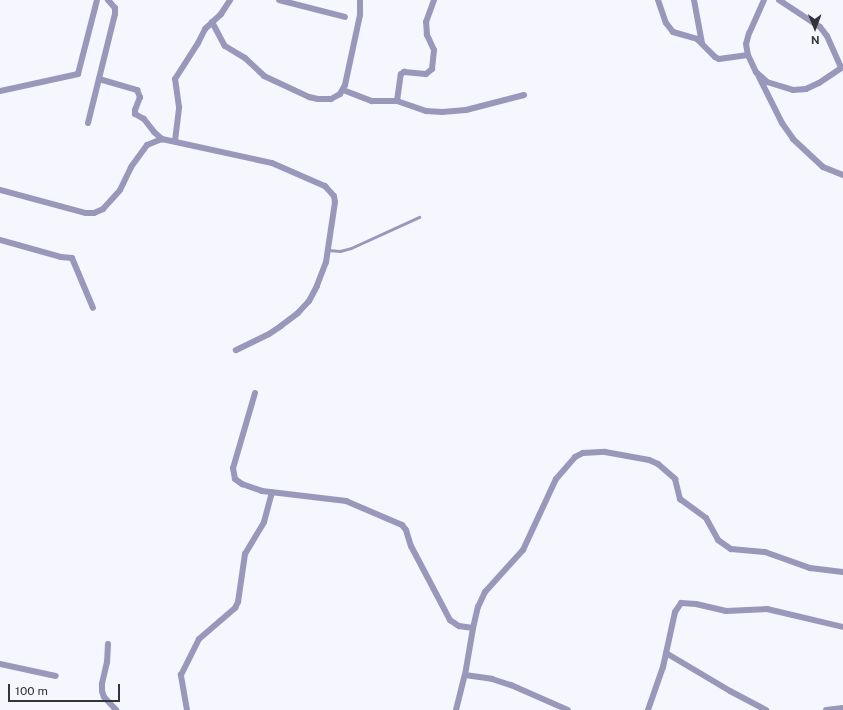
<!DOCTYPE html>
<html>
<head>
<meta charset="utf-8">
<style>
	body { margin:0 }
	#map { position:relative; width:843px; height:710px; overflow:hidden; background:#f6f6fe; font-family:"Public Sans",sans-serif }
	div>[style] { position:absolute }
	.lane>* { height:3px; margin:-1.5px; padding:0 1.5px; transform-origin:1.5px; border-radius:1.5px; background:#9a98ba }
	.street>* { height:6px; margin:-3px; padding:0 3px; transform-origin:3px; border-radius:3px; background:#9a98ba }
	span { translate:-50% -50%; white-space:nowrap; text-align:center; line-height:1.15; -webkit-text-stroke:3.5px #f6f6fe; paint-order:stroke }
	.north { position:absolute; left:795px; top:8px; width:40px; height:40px; -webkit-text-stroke:3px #f6f6fe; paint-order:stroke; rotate:179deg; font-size:11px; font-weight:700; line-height:16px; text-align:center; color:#33333a }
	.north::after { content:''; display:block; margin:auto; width:14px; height:18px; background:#33333a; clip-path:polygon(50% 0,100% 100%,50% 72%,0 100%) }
	.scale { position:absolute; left:8px; top:684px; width:112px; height:18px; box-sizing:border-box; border:2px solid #33333a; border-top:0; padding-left:5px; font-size:12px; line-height:14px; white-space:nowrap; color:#33333a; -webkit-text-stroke:3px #f6f6fe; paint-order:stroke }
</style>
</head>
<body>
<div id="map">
	<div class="lane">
		<i style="left:328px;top:250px;width:12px;rotate:5deg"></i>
		<i style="left:340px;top:251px;width:11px;rotate:-15deg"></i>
		<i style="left:351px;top:248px;width:75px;rotate:-24.5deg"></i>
	</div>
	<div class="street">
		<i style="left:279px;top:0;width:68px;rotate:14.4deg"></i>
		<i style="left:658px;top:0;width:24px;rotate:71deg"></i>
		<i style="left:666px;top:23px;width:11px;rotate:52deg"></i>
		<i style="left:673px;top:32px;width:25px;rotate:16deg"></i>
		<i style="left:697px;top:39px;width:25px;rotate:45deg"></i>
		<i style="left:715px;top:57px;width:4px;rotate:27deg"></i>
		<i style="left:719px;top:59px;width:29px;rotate:-8deg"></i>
		<i style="left:694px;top:0;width:44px;rotate:79.5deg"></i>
		<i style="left:764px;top:0;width:36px;rotate:114deg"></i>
		<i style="left:749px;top:33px;width:11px;rotate:105deg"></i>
		<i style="left:746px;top:44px;width:11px;rotate:80deg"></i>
		<i style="left:748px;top:55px;width:19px;rotate:65deg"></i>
		<i style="left:756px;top:72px;width:15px;rotate:42deg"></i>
		<i style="left:767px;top:82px;width:27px;rotate:17deg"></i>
		<i style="left:793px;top:90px;width:13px;rotate:-4deg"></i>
		<i style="left:806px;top:89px;width:14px;rotate:-25deg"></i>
		<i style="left:819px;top:83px;width:29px;rotate:-34deg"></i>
		<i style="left:779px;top:0;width:49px;rotate:33.4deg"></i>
		<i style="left:820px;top:27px;width:11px;rotate:52deg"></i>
		<i style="left:827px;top:36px;width:35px;rotate:66deg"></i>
		<i style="left:212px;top:22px;width:27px;rotate:62deg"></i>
		<i style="left:225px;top:46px;width:23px;rotate:31deg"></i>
		<i style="left:245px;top:58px;width:26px;rotate:43deg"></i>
		<i style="left:264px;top:76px;width:50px;rotate:25deg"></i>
		<i style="left:309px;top:97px;width:9px;rotate:13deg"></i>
		<i style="left:318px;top:99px;width:13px"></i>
		<i style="left:331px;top:99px;width:10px;rotate:-29deg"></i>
		<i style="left:340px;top:94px;width:10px;rotate:-61deg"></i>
		<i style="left:345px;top:85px;width:72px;rotate:-77.9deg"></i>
		<i style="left:360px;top:15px;width:15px;rotate:-90deg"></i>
		<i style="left:758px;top:75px;width:54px;rotate:63.4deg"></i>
		<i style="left:782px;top:123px;width:19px;rotate:55deg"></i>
		<i style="left:793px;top:139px;width:41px;rotate:43deg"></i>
		<i style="left:823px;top:167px;width:22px;rotate:22deg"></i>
		<i style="left:99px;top:79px;width:40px;rotate:16deg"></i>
		<i style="left:137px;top:90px;width:8px;rotate:67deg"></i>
		<i style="left:140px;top:97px;width:14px;rotate:111deg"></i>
		<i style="left:135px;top:110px;width:4px;rotate:90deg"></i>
		<i style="left:135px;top:114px;width:10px;rotate:29deg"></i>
		<i style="left:144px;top:119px;width:16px;rotate:52deg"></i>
		<i style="left:154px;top:132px;width:11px;rotate:41deg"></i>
		<i style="left:343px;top:90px;width:31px;rotate:21deg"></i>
		<i style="left:372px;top:101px;width:25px"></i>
		<i style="left:397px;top:101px;width:31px;rotate:19deg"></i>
		<i style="left:426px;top:111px;width:16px;rotate:4deg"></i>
		<i style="left:442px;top:112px;width:24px;rotate:-5deg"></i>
		<i style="left:466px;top:110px;width:60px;rotate:-14.5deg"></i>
		<i style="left:0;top:91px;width:80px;rotate:-12.3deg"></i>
		<i style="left:78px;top:74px;width:76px;rotate:-75.6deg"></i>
		<i style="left:397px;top:101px;width:27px;rotate:-82deg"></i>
		<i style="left:401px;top:74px;width:4px;rotate:-34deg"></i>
		<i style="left:404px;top:72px;width:22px;rotate:5deg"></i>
		<i style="left:426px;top:74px;width:8px;rotate:-40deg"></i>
		<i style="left:432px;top:69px;width:19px;rotate:-84deg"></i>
		<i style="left:434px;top:50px;width:17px;rotate:-115deg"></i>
		<i style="left:427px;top:35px;width:13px;rotate:-94deg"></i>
		<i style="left:426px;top:22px;width:23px;rotate:-70deg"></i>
		<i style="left:88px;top:123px;width:112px;rotate:-76.1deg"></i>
		<i style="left:115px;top:14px;width:6px;rotate:-90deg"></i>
		<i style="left:115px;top:8px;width:11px;rotate:-131deg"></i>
		<i style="left:175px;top:141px;width:34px;rotate:-83deg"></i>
		<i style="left:179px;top:107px;width:28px;rotate:-98deg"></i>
		<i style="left:175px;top:79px;width:43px;rotate:-57.4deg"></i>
		<i style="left:198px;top:43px;width:16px;rotate:-63deg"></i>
		<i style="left:205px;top:29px;width:22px;rotate:-43deg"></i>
		<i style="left:221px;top:14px;width:17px;rotate:-57deg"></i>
		<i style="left:0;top:190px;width:89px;rotate:15deg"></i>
		<i style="left:86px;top:213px;width:8px"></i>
		<i style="left:94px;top:213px;width:10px;rotate:-24deg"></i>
		<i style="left:103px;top:209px;width:25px;rotate:-48deg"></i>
		<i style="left:120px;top:190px;width:25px;rotate:-64deg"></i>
		<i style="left:131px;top:167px;width:27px;rotate:-54deg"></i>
		<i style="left:147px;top:145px;width:16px;rotate:-22deg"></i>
		<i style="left:162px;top:139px;width:113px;rotate:12.3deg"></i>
		<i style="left:272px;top:163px;width:58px;rotate:23.5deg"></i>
		<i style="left:325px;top:186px;width:13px;rotate:48deg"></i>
		<i style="left:334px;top:196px;width:6px;rotate:81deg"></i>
		<i style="left:335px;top:202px;width:61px;rotate:98.5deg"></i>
		<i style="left:326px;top:262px;width:26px;rotate:111deg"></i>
		<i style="left:317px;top:286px;width:17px;rotate:118deg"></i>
		<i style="left:309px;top:301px;width:16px;rotate:133deg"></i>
		<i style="left:298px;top:313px;width:21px;rotate:143deg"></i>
		<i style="left:281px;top:326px;width:14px;rotate:146deg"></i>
		<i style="left:269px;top:334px;width:37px;rotate:154deg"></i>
		<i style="left:0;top:240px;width:63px;rotate:15.6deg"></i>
		<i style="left:61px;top:257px;width:11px;rotate:5deg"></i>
		<i style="left:72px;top:258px;width:54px;rotate:67.2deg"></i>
		<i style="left:255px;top:393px;width:78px;rotate:106.3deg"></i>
		<i style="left:233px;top:468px;width:11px;rotate:80deg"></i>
		<i style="left:235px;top:479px;width:9px;rotate:36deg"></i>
		<i style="left:242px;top:484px;width:21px;rotate:19deg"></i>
		<i style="left:262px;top:491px;width:85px;rotate:6.8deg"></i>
		<i style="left:346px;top:501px;width:61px;rotate:23.2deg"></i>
		<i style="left:402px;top:525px;width:6px;rotate:51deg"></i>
		<i style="left:406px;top:530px;width:17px;rotate:73deg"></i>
		<i style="left:411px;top:546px;width:84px;rotate:62.2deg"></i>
		<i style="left:450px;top:620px;width:11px;rotate:34deg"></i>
		<i style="left:459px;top:626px;width:14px;rotate:8deg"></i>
		<i style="left:108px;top:644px;width:18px;rotate:93deg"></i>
		<i style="left:107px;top:662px;width:23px;rotate:103deg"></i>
		<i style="left:102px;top:684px;width:7px;rotate:90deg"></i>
		<i style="left:102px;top:691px;width:6px;rotate:72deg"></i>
		<i style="left:104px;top:697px;width:18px;rotate:47deg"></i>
		<i style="left:666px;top:653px;width:74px;rotate:30.7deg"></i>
		<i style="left:730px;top:691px;width:41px;rotate:27.8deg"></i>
		<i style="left:0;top:664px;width:57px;rotate:12.1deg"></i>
		<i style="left:465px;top:675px;width:27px;rotate:8deg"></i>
		<i style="left:492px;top:679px;width:20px;rotate:18deg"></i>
		<i style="left:511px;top:685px;width:62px;rotate:23.7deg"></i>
		<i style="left:187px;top:710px;width:36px;rotate:-100deg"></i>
		<i style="left:181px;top:675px;width:40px;rotate:-63.4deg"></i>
		<i style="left:199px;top:639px;width:48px;rotate:-40.7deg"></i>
		<i style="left:235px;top:608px;width:7px;rotate:-63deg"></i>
		<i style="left:238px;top:602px;width:49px;rotate:-81.7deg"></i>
		<i style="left:245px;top:554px;width:37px;rotate:-59deg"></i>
		<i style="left:264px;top:522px;width:31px;rotate:-75deg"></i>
		<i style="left:456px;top:710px;width:36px;rotate:-76deg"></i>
		<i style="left:465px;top:675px;width:48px;rotate:-80.3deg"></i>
		<i style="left:473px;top:628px;width:22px;rotate:-77deg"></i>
		<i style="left:478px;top:607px;width:17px;rotate:-65deg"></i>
		<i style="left:485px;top:592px;width:57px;rotate:-47.9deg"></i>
		<i style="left:523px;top:550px;width:78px;rotate:-65.1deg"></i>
		<i style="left:556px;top:479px;width:29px;rotate:-49deg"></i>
		<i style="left:575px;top:457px;width:9px;rotate:-27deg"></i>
		<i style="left:583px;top:453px;width:22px;rotate:-3deg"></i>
		<i style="left:605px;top:452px;width:45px;rotate:10.3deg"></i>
		<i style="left:649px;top:460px;width:10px;rotate:24deg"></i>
		<i style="left:658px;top:464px;width:23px;rotate:41deg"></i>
		<i style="left:675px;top:479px;width:21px;rotate:76deg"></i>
		<i style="left:680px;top:499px;width:32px;rotate:36deg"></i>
		<i style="left:706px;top:518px;width:25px;rotate:61deg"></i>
		<i style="left:718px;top:540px;width:16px;rotate:35deg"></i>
		<i style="left:731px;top:549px;width:34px;rotate:5deg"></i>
		<i style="left:765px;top:552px;width:48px;rotate:19.6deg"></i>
		<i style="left:810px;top:568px;width:33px;rotate:7deg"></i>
		<i style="left:648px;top:710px;width:46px;rotate:-70.8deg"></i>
		<i style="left:663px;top:667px;width:56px;rotate:-77.7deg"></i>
		<i style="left:675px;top:612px;width:11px;rotate:-56deg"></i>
		<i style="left:681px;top:603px;width:15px;rotate:4deg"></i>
		<i style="left:696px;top:604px;width:31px;rotate:13deg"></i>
		<i style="left:726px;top:611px;width:41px;rotate:-2.8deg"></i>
		<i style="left:767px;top:609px;width:78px;rotate:13.3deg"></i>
		<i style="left:826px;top:710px;width:17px;rotate:-7deg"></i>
	</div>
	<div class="north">N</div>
	<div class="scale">100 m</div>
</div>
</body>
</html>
